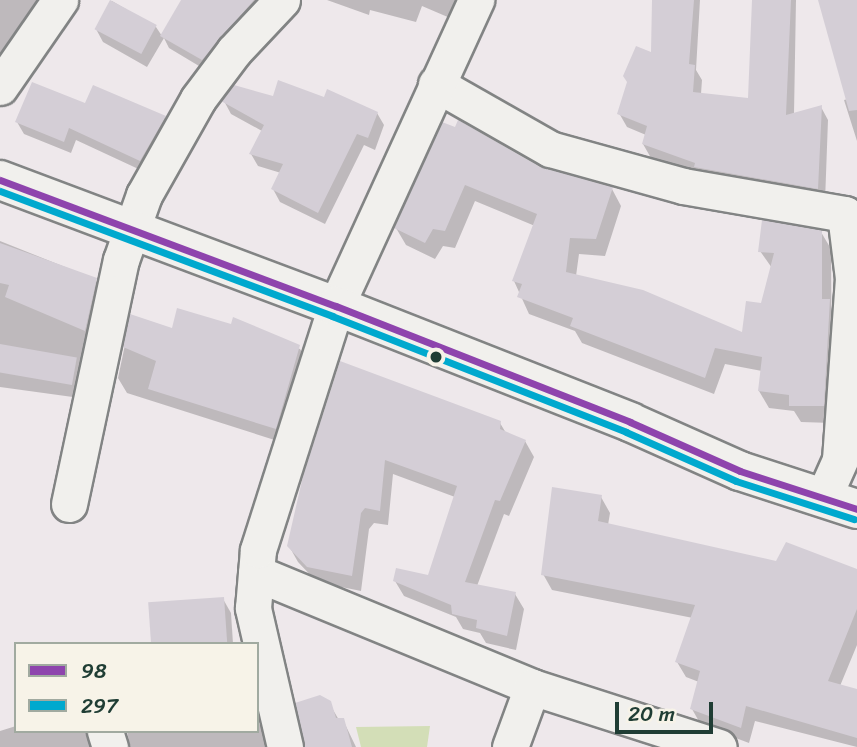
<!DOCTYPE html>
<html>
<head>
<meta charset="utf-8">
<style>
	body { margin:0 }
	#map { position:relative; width:857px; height:747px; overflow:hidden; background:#eee8eb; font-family:Sriracha,sans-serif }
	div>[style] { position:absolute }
	.green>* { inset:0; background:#d3deb7 }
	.shadow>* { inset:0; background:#0003 }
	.building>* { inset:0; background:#d4ced6; transform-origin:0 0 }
	.roads { filter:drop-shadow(2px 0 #828484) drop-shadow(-2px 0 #828484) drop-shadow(0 2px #828484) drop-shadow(0 -2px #828484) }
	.minor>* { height:35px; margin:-17.5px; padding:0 17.5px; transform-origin:17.5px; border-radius:17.5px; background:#f1f0ed }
	.tertiary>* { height:38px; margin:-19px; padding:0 19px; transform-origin:19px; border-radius:19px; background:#f1f0ed }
	.bus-1>* { height:7px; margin:-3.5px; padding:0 3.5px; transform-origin:3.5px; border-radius:3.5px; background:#8e44ad }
	.bus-2>* { height:7px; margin:-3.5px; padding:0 3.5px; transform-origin:3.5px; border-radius:3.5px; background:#00a9ce }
	.dots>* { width:19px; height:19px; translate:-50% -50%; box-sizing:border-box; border:4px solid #f7f3e8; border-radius:50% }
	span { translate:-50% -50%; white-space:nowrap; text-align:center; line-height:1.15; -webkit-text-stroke:6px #f7f3e8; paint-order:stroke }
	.legend { position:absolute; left:14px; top:642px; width:245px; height:91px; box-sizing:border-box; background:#f7f3e8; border:2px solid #a1aaa0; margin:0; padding:9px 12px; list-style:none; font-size:21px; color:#1f3d34 }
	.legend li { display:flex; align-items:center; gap:14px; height:35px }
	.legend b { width:35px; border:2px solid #a1aaa0 }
	.scale { position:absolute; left:615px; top:702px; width:98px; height:32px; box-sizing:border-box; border:4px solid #1f3d34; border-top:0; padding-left:9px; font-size:21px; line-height:24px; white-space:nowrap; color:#1f3d34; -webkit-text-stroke:5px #f7f3e8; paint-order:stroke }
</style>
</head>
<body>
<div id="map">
	<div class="green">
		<i style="clip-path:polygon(430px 726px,427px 747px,361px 747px,356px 727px)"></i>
	</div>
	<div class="shadow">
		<i style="clip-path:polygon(0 0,43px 0,0 91px)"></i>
		<i style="clip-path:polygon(183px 0,267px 0,209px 72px,169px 48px,164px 38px,147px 67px,103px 42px,96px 29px,112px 1px,156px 27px,162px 36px)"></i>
		<i style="clip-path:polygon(327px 0,470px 0,457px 21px,422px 6px,416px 22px,370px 10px,369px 15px)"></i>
		<i style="clip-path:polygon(654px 0,700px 0,696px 70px,702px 80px,701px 94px,750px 100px,753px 0,796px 0,794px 114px,821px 107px,828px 120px,825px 202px,701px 175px,651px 158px,643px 144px,646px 135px,627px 127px,619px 113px,653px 55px)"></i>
		<i style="clip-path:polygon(837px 0,857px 0,857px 141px,844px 100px,848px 99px)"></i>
		<i style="clip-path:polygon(274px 98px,325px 99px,377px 113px,384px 125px,375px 150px,364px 145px,325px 224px,280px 202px,273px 189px,281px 173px,258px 166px,251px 154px,262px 131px,231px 114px,224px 101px)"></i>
		<i style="clip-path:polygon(86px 106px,164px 117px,171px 129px,147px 173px,76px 140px,71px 153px,24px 134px,17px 122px)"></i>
		<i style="clip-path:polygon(443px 124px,540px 168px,612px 189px,621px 206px,605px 256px,579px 254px,576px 276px,744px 335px,762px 305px,772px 268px,760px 251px,821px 232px,831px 249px,832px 423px,801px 422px,794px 411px,769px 408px,759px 391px,762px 371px,725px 364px,714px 394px,582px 343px,575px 331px,529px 314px,514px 281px,535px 226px,475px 201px,455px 248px,443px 246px,435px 259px,406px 245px,396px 228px)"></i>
		<i style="clip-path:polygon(0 241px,95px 279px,102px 291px,80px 398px,0 387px)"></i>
		<i style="clip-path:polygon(131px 316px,174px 330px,232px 326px,234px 320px,300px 349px,309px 364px,284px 443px,127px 393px,118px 378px)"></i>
		<i style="clip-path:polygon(341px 363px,500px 423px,506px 433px,525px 441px,534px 457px,509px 516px,504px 514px,477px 586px,515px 594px,524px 609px,516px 650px,486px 643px,480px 633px,463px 629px,456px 617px,404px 596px,395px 581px,429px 577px,455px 497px,393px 474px,388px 525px,374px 523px,369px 529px,361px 591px,317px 582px,298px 562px,289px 546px)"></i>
		<i style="clip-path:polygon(601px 497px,610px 513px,608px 525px,777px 563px,857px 571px,857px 645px,840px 686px,857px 691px,857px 747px,755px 721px,749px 743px,701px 725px,692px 709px,699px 682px,686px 677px,677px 662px,693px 618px,552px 590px,543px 574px)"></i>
		<i style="clip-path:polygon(223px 599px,231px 613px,233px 644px,150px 644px)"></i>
		<i style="clip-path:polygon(329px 703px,339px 720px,343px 720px,356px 747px,305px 747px)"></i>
		<i style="clip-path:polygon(257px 718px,269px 747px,130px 747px,127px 731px,257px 731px)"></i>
		<i style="clip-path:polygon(16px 726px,16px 731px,98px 731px,94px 747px,0 747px,0 731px)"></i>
	</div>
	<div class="building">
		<i style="left:110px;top:0;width:53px;height:33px;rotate:28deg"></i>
		<i style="clip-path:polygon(181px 0,254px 0,202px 60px,160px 36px)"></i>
		<i style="clip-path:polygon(652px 0,694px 0,689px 64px,695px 65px,693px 92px,748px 98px,752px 0,791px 0,786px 115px,822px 105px,818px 189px,694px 167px,695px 163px,642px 144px,647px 126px,617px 114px,627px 82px,623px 76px,636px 46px,651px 52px)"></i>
		<i style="clip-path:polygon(818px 0,857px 0,857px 110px,849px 111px)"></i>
		<i style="clip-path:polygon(278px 80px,324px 97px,327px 89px,378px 112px,368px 138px,357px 134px,318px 213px,271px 189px,283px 164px,249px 154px,264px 125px,221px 101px,234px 85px,273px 96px)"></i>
		<i style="clip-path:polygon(32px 82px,85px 103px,93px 85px,166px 116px,140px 161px,69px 128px,64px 142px,15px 122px)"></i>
		<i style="clip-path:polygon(458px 120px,540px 167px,613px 187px,596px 239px,570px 238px,566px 272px,643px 290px,742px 332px,746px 301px,761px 303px,774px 253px,758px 252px,762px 220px,822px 230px,822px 299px,830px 299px,824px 406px,789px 406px,789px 395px,758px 391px,762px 357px,715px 348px,705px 378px,570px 326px,573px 318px,517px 297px,522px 284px,512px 281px,537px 214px,465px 185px,445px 231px,433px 229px,425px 243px,394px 228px,442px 122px,455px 127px)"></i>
		<i style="clip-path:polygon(0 243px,97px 278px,85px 331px,5px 297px,9px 285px,0 283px)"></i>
		<i style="clip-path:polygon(177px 308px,231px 324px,233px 317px,300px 345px,276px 429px,148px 389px,156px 361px,123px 347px,130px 314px,172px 328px)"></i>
		<i style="left:0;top:344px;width:78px;height:28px;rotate:10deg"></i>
		<i style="clip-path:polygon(340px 361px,501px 421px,500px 429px,526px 440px,500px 501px,495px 500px,465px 582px,516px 592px,507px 636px,476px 628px,477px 620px,452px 614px,451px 605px,393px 581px,396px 568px,428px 575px,457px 486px,385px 460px,380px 511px,365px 508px,361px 513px,352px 576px,307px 567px,287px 546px,303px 476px)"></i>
		<i style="clip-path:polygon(552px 487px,602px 495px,598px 521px,776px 561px,786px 542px,857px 569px,857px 609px,828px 681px,857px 689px,857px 738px,746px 706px,741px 728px,690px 709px,700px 671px,675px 662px,695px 605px,541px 575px)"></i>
		<i style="left:224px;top:597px;width:47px;height:76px;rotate:86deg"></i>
		<i style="clip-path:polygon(320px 695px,331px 701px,336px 718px,344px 718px,352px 747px,305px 747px,295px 703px)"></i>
	</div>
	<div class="roads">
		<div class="minor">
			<i style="left:436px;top:84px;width:131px;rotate:29.7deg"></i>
			<i style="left:550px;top:149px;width:138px;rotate:15.5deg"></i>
			<i style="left:683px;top:186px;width:164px;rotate:9.8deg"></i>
			<i style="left:845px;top:214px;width:64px;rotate:82.9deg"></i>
			<i style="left:853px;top:278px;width:182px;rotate:94.1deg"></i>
			<i style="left:840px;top:460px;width:42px;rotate:114.1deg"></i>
			<i style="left:0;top:87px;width:106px;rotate:-55.4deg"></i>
			<i style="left:69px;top:504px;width:249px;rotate:-78deg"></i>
			<i style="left:121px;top:260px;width:69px;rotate:-70.5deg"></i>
			<i style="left:144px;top:195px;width:110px;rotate:-60.6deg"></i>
			<i style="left:198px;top:99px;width:60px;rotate:-53.1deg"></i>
			<i style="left:234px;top:51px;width:70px;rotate:-46.7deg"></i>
			<i style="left:256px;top:573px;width:299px;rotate:22.4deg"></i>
			<i style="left:532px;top:687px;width:196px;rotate:17.8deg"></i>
			<i style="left:105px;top:731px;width:17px;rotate:73deg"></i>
			<i style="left:285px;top:747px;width:143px;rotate:-103deg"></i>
			<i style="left:253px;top:608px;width:58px;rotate:-85.1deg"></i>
			<i style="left:258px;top:550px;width:256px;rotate:-72.3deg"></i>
			<i style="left:336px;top:306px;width:337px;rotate:-65.4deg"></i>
			<i style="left:510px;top:747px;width:64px;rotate:-69.9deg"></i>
		</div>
		<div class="tertiary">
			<i style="left:0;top:180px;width:359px;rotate:20.6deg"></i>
			<i style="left:336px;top:306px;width:316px;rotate:21.5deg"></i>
			<i style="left:630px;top:422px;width:120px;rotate:24deg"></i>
			<i style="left:740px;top:471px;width:123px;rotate:18deg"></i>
		</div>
	</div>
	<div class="bus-1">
		<i style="left:0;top:180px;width:359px;rotate:20.6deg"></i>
		<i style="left:336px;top:306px;width:316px;rotate:21.5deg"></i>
		<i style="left:630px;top:422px;width:120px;rotate:24deg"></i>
		<i style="left:740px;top:471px;width:123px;rotate:18deg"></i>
	</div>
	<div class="bus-2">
		<i style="left:0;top:191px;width:355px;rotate:20.6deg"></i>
		<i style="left:332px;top:316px;width:316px;rotate:21.5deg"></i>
		<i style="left:626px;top:432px;width:120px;rotate:24deg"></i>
		<i style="left:736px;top:481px;width:124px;rotate:17.9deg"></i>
	</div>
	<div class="dots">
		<i style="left:436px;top:357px;background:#1f3d34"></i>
	</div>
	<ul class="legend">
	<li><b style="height:9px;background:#8e44ad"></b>98</li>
	<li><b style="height:9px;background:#00a9ce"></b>297</li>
	</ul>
	<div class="scale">20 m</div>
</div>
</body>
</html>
